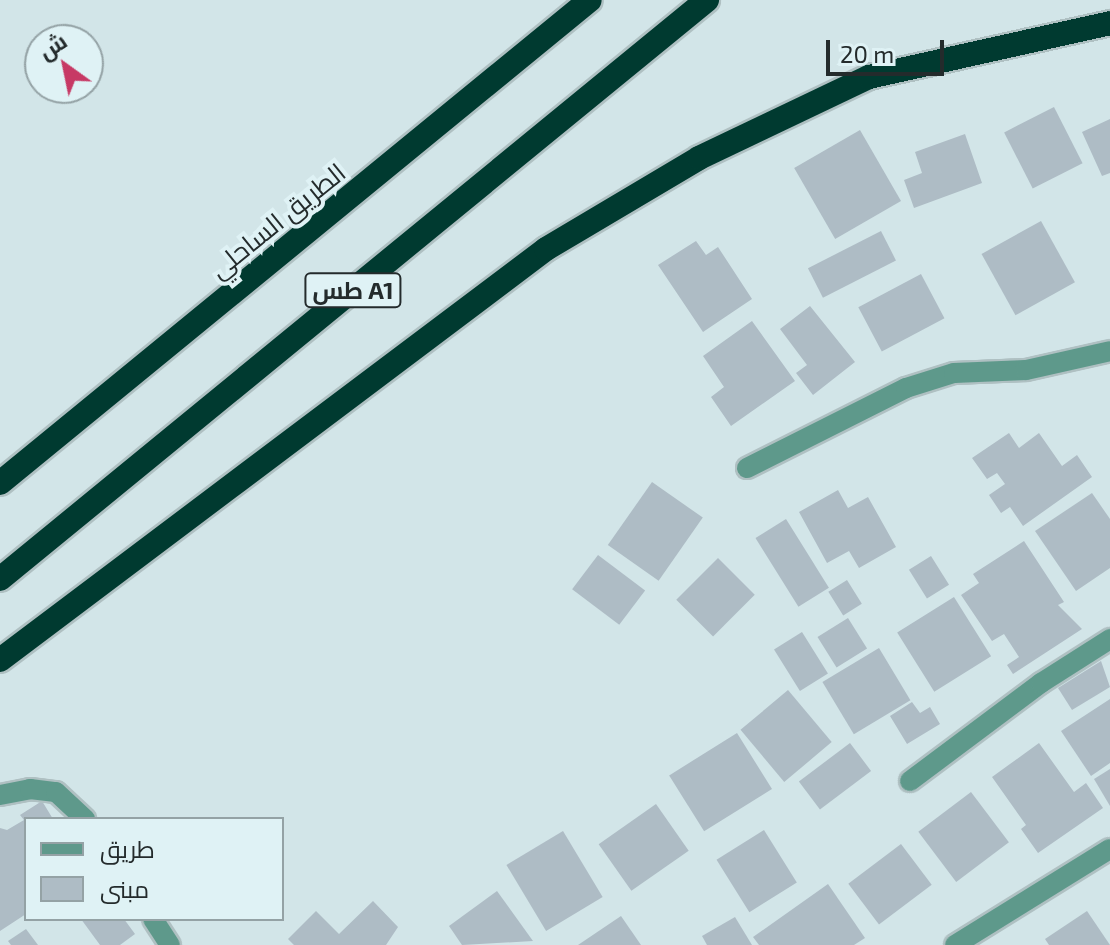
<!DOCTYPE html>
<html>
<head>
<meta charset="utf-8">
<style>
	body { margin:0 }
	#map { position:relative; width:1110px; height:945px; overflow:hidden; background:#d2e5e8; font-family:"Exo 2",Cairo,sans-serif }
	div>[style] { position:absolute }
	.building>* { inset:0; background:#aebcc5; transform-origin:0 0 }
	.roads { filter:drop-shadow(2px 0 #afc0c2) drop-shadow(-2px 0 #afc0c2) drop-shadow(0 2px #afc0c2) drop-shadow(0 -2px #afc0c2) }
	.street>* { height:20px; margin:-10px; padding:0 10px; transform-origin:10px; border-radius:10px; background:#5e998b }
	.highway>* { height:24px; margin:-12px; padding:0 12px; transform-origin:12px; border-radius:12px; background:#003a30 }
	span { translate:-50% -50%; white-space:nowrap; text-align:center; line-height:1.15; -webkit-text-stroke:8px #dff2f5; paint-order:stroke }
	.shield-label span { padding:2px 6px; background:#dff2f5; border:2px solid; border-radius:6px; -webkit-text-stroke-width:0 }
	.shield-label { font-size:24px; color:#242b2c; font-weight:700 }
	.street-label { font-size:26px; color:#242b2c }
	.legend { position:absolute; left:24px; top:817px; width:260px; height:104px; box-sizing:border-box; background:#dff2f5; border:2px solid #94a2a5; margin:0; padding:10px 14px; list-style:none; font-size:24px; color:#242b2c }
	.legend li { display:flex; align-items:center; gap:16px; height:40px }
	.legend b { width:40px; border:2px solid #94a2a5 }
	.north { position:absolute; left:24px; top:24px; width:80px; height:80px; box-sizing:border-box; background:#dff2f5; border:2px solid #94a2a5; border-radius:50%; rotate:327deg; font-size:22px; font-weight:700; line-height:32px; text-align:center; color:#242b2c }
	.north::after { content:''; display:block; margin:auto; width:28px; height:36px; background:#c73965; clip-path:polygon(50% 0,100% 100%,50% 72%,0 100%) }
	.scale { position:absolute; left:826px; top:40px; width:118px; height:36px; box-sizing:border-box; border:4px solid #242b2c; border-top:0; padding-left:10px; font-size:24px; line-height:28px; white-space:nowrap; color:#242b2c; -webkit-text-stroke:6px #dff2f5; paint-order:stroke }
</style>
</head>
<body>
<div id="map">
	<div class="building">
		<i style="left:1054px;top:107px;width:63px;height:56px;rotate:63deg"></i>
		<i style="clip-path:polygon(1110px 119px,1110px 173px,1102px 176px,1082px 132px)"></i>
		<i style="left:860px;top:130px;width:82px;height:76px;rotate:60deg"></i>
		<i style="clip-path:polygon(965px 134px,982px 183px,914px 208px,904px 180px,922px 173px,915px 152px)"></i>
		<i style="left:1041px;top:221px;width:70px;height:68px;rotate:61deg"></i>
		<i style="left:881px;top:231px;width:33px;height:82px;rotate:63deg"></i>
		<i style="clip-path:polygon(696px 241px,706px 255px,718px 247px,752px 299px,703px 332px,658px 265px)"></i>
		<i style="left:921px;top:274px;width:50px;height:71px;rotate:62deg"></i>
		<i style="clip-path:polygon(810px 306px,855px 362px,813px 395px,796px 373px,807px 365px,780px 329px)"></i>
		<i style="clip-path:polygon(752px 321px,795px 381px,731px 426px,711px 397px,724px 387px,703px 356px)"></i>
		<i style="clip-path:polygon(1009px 433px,1019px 448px,1039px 433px,1062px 466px,1077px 455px,1092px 477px,1023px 526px,1010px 507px,1001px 513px,989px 495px,1005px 484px,997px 473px,987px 479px,972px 458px)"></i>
		<i style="left:652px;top:482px;width:62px;height:77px;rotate:35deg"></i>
		<i style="clip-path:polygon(838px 490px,848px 508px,868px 497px,896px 547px,859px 568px,849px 551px,827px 563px,799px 512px)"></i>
		<i style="clip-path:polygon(1092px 493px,1110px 519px,1110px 568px,1076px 591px,1035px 531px)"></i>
		<i style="left:786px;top:519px;width:81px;height:36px;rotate:58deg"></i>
		<i style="clip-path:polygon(1024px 541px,1064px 602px,1058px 605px,1082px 629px,1013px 674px,1007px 665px,1019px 657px,1004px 634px,992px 641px,961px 595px,979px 583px,973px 574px)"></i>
		<i style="left:598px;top:555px;width:59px;height:43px;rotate:37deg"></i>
		<i style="left:931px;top:556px;width:34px;height:26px;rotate:58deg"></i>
		<i style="left:718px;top:558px;width:52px;height:59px;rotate:45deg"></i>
		<i style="left:847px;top:580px;width:28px;height:22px;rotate:58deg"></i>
		<i style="left:954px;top:597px;width:70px;height:67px;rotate:58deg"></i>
		<i style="left:848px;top:618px;width:36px;height:36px;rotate:58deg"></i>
		<i style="left:802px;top:632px;width:49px;height:33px;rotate:58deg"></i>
		<i style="left:879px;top:648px;width:61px;height:66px;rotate:59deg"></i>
		<i style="clip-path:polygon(1101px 661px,1110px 687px,1072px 710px,1058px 688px)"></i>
		<i style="left:788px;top:690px;width:68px;height:62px;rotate:50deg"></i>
		<i style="clip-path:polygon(1110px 699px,1110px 763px,1091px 776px,1061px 731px)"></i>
		<i style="clip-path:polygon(912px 702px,920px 713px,930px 707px,940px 724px,907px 744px,890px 716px)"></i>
		<i style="left:737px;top:733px;width:66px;height:80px;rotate:58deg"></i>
		<i style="left:850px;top:743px;width:35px;height:64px;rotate:53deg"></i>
		<i style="clip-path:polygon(1039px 743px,1074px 792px,1086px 783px,1103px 808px,1038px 853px,1021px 829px,1026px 825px,992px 777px)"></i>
		<i style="clip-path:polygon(1110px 769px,1110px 806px,1094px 779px)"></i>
		<i style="left:971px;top:792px;width:63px;height:66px;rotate:53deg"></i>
		<i style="clip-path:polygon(42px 801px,53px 819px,26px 819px,26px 914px,0 931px,0 828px,7px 830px,24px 820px,20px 815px)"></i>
		<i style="left:656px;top:804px;width:57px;height:70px;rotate:55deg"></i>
		<i style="left:764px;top:830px;width:62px;height:56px;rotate:58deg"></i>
		<i style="left:563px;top:831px;width:77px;height:66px;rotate:59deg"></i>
		<i style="left:901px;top:844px;width:51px;height:66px;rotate:53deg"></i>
		<i style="clip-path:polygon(828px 884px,865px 938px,854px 945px,759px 945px,753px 937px)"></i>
		<i style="clip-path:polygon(497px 891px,533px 941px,462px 945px,449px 926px)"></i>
		<i style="clip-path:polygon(373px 901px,398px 927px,386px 945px,294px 945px,288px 939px,316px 911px,339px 934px)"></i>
		<i style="clip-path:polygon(1087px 911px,1110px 945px,1049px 945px,1045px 939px)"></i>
		<i style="clip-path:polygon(621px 916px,641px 945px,578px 945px)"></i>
		<i style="clip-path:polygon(735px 917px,752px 945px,707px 945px,702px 936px)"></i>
		<i style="clip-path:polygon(81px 919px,124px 919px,135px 934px,120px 945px,100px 945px)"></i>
		<i style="clip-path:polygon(26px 929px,38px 945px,11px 945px,8px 941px)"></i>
	</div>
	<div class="roads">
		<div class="street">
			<i style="left:747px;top:468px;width:178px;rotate:-26.7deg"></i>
			<i style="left:906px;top:388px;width:50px;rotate:-17.4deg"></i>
			<i style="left:954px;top:373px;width:72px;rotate:-2.4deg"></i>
			<i style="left:1026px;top:370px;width:86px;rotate:-12.7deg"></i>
			<i style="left:910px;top:781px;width:164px;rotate:-36.8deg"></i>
			<i style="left:1041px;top:683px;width:82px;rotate:-32.5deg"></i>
			<i style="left:0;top:795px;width:31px;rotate:-11deg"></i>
			<i style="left:30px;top:789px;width:26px;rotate:7deg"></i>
			<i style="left:56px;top:792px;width:40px;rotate:43deg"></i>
			<i style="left:153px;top:919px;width:31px;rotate:57deg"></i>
			<i style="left:955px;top:945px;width:182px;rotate:-31.8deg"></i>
		</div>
		<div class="highway">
			<i style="left:0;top:483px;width:762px;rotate:-39.31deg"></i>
			<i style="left:0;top:579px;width:914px;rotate:-39.32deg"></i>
			<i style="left:0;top:660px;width:683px;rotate:-36.97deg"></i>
			<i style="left:546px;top:249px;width:178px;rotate:-30.7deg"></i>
			<i style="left:699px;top:158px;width:188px;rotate:-25.5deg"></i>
			<i style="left:869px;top:77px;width:247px;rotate:-12.6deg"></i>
		</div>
	</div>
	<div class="shield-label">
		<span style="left:353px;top:290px">طس A1</span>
	</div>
	<div class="street-label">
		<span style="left:277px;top:220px;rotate:-39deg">الطريق الساحلي</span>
	</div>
	<ul class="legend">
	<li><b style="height:10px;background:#5e998b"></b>طريق</li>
	<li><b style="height:22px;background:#aebcc5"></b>مبنى</li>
	</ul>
	<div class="north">ش</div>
	<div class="scale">20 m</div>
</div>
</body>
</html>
